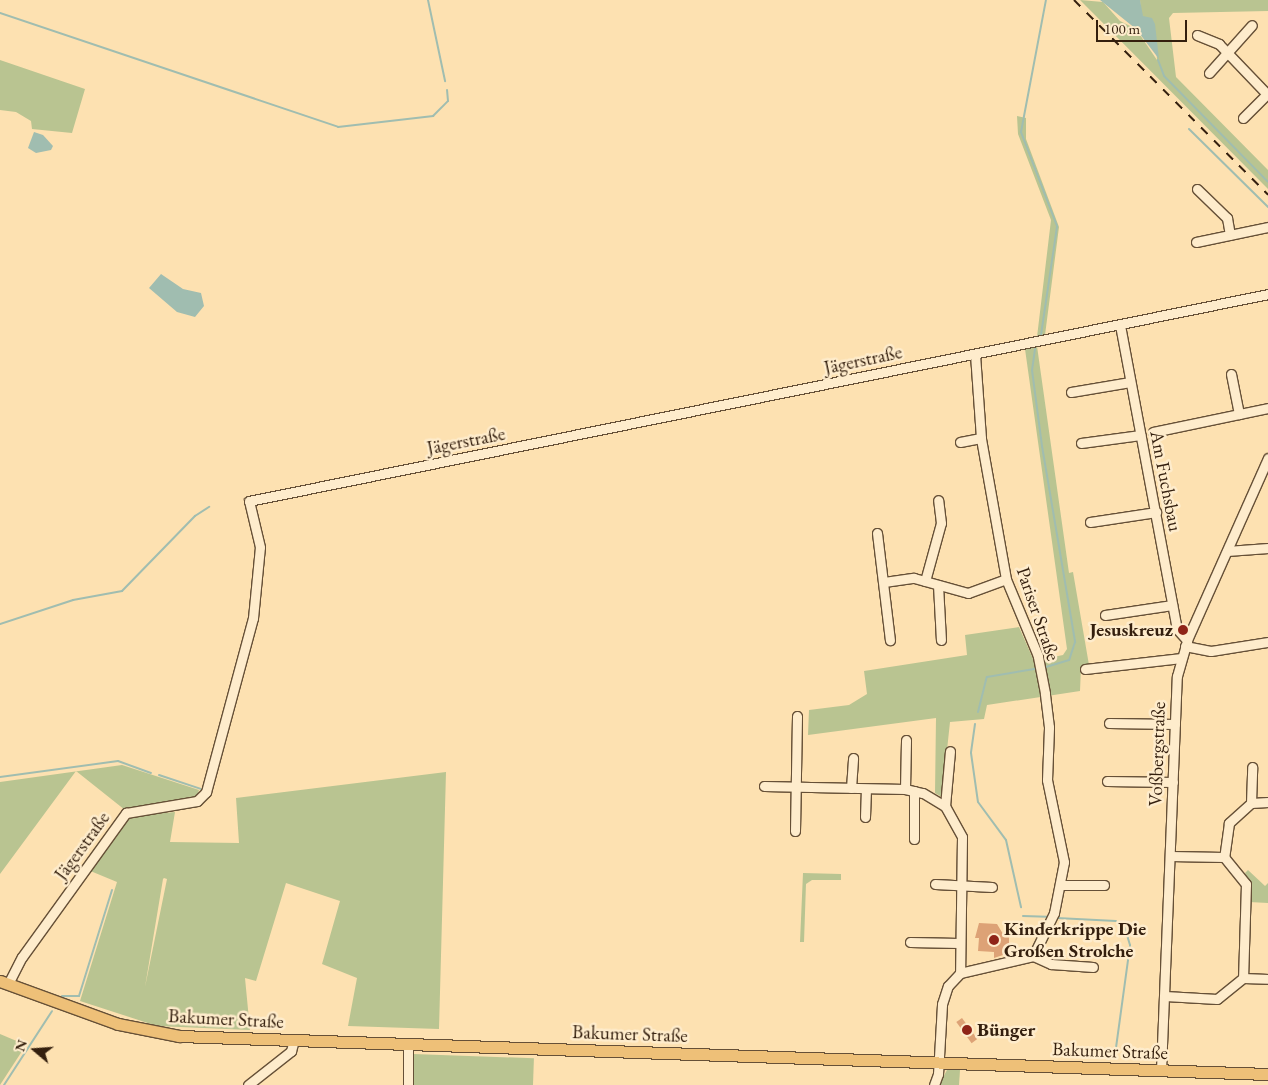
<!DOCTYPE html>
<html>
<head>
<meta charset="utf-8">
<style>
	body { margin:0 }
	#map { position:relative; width:1268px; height:1085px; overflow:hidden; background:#fde1b1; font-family:"EB Garamond",serif }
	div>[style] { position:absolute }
	.green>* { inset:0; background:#b9c491; transform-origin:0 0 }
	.water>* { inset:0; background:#a0bdb0 }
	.stream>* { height:2px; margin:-1px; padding:0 1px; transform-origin:1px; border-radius:1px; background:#a0bdb0 }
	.building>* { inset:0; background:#dda276; transform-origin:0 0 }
	.roads { filter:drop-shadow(1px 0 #665037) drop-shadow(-1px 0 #665037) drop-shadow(0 1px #665037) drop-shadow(0 -1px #665037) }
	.minor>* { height:9px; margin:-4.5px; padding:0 4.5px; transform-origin:4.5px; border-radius:4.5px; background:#feeccc }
	.major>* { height:11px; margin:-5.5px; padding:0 5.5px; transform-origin:5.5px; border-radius:5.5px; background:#eec078 }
	.rail>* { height:2px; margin-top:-1px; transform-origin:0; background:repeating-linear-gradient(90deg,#341f0e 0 9px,transparent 0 18px) }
	.dots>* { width:14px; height:14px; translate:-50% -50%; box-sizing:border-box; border:2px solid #feeccc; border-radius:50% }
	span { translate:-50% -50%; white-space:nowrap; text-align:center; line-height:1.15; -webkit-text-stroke:5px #feeccc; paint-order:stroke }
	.street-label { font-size:19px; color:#341f0e }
	.poi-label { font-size:19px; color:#341f0e; font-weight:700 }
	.right { translate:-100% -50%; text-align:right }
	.left { translate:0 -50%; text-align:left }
	.north { position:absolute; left:10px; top:1025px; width:50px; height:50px; -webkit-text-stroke:4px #feeccc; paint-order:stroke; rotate:288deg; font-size:14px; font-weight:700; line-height:20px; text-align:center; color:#341f0e }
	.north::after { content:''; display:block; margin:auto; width:18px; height:22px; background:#341f0e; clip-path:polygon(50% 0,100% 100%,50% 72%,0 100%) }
	.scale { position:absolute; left:1096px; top:20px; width:91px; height:22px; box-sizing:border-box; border:2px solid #341f0e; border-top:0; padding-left:6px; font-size:15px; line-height:18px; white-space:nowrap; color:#341f0e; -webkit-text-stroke:4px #feeccc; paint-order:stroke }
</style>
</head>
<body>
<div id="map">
	<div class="green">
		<i style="clip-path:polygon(1080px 0,1103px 2px,1120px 21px,1136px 29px,1157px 60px,1155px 32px,1141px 14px,1140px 0,1268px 0,1268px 11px,1173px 13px,1169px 18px,1176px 77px,1268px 170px,1268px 189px)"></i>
		<i style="clip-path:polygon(0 60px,85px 89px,72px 133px,32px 129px,31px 121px,16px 112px,0 110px)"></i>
		<i style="clip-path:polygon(1017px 116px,1026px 118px,1026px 139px,1059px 227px,1045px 335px,1037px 337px,1051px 220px,1018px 134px)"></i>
		<i style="clip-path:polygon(1037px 346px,1069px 573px,1073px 572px,1089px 665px,1081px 667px,1080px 691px,987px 705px,984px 719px,950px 722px,942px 797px,935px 793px,936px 718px,808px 735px,809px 710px,849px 705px,867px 694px,864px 671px,967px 655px,965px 635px,1019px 627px,1034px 661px,1063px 655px,1067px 649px,1025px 349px)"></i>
		<i style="clip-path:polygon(122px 765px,199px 790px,197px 796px,125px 810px,76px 771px,0 874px,0 782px)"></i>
		<i style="clip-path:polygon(evenodd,446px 772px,439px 1029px,348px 1026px,357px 978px,322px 964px,340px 901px,286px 883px,256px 981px,245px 978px,250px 1030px,157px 1026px,80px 1001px,117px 882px,88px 870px,130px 816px,175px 812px,170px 842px,239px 843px,236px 798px,446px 772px,164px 878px,167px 879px,145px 987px,163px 879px,164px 878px)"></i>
		<i style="clip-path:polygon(1248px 870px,1265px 886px,1268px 883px,1268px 903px,1249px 902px,1249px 883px,1245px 873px)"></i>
		<i style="clip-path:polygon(803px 873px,841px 874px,841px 880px,812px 880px,806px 884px,804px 942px,800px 942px)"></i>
		<i style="clip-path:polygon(0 1034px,26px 1045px,0 1085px)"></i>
		<i style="left:413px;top:1054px;width:121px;height:31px;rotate:2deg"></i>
		<i style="clip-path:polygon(947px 1070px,960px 1070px,959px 1085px,939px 1085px)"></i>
	</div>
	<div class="water">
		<i style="clip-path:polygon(1100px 0,1140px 0,1143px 16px,1152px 18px,1155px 24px,1159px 59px,1136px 29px)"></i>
		<i style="clip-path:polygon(34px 132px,43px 135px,53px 146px,51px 150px,36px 153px,28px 148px)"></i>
		<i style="clip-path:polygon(161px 274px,183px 289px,201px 293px,204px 306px,195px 317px,177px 312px,149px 288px)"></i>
	</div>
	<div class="stream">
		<i style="left:428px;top:0;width:83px;rotate:78.1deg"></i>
		<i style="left:0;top:13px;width:357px;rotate:18.6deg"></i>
		<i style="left:338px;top:127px;width:96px;rotate:-6.6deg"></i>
		<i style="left:433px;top:116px;width:21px;rotate:-45deg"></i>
		<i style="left:448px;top:101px;width:11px;rotate:-95deg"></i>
		<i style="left:1158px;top:60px;width:17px;rotate:69deg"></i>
		<i style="left:1164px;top:76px;width:148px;rotate:45.5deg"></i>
		<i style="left:1189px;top:129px;width:111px;rotate:44.6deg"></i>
		<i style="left:1041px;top:335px;width:110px;rotate:-81.6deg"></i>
		<i style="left:1057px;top:226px;width:101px;rotate:-111deg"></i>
		<i style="left:1021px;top:132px;width:134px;rotate:-79.3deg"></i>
		<i style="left:1035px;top:349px;width:21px;rotate:98deg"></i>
		<i style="left:1032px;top:370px;width:77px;rotate:82.5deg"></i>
		<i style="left:1042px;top:446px;width:199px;rotate:80.4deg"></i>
		<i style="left:1075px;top:642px;width:19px;rotate:108deg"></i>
		<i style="left:1069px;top:660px;width:24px;rotate:163deg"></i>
		<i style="left:0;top:624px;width:77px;rotate:-18.2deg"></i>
		<i style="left:73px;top:600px;width:50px;rotate:-10.4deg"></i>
		<i style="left:122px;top:591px;width:105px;rotate:-45.8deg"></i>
		<i style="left:195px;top:516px;width:17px;rotate:-33deg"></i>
		<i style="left:978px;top:712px;width:36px;rotate:-76deg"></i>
		<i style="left:987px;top:677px;width:48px;rotate:-9.7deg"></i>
		<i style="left:975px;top:724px;width:29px;rotate:98deg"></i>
		<i style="left:971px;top:753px;width:49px;rotate:81.9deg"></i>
		<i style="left:978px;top:802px;width:47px;rotate:53.6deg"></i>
		<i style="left:1006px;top:840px;width:69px;rotate:77.4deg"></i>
		<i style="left:159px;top:775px;width:44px;rotate:18.4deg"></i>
		<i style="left:0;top:777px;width:119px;rotate:-7.7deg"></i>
		<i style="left:118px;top:761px;width:35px;rotate:20deg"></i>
		<i style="left:1023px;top:916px;width:24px;rotate:2deg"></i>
		<i style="left:1057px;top:918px;width:59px;rotate:2.9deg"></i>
		<i style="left:62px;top:996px;width:17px"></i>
		<i style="left:79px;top:996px;width:111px;rotate:-72.7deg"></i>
		<i style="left:1115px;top:1055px;width:111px;rotate:-82.2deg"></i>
		<i style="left:1130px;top:945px;width:24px;rotate:-107deg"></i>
		<i style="left:4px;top:1085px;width:88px;rotate:-57deg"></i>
	</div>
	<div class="building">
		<i style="clip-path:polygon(979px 923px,997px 924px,1003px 934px,1009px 934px,1009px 953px,994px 958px,994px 952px,978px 951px,979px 938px,975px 938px)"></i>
		<i style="left:962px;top:1018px;width:26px;height:7px;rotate:54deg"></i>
	</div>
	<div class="roads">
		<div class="minor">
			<i style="left:1197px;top:35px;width:24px;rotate:22deg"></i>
			<i style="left:1219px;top:44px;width:69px;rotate:46.2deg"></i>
			<i style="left:1267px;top:94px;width:34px;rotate:135deg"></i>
			<i style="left:1209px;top:73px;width:64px;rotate:-48.1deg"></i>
			<i style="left:1197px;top:189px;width:42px;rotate:44deg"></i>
			<i style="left:1227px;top:218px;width:17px;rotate:80deg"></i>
			<i style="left:1196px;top:242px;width:74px;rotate:-11.8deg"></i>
			<i style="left:1120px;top:325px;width:309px;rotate:79.4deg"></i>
			<i style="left:1177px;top:629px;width:15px;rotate:48deg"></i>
			<i style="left:1231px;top:374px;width:41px;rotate:78.7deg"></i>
			<i style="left:1071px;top:392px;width:60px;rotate:-9.6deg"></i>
			<i style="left:1153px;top:432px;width:117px;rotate:-11.8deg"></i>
			<i style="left:960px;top:442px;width:21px;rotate:-11deg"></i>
			<i style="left:1081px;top:443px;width:60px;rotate:-7.7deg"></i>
			<i style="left:1090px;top:522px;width:67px;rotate:-8.6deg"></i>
			<i style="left:877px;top:533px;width:108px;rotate:83.1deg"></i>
			<i style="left:1227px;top:551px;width:41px;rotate:-4.2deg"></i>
			<i style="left:925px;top:581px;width:60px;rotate:-74.6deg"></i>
			<i style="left:941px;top:523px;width:23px;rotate:-97deg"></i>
			<i style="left:884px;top:582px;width:30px;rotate:-8deg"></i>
			<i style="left:914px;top:578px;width:56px;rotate:15.5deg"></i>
			<i style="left:968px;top:593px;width:40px;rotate:-20.2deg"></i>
			<i style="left:938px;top:585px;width:55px;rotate:86.9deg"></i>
			<i style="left:1105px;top:615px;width:68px;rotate:-8.5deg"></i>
			<i style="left:1185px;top:646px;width:26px;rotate:11deg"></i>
			<i style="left:1211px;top:651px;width:58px;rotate:-9deg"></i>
			<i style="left:1085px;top:669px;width:97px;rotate:-6.5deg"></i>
			<i style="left:1109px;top:723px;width:66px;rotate:0.9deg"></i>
			<i style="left:1107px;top:781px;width:66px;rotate:0.9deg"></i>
			<i style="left:764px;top:786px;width:141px;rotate:1.2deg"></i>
			<i style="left:905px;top:789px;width:18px;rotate:13deg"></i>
			<i style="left:923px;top:793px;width:26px;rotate:31deg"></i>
			<i style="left:945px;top:806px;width:35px;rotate:61deg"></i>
			<i style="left:962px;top:837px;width:136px;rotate:90.8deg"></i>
			<i style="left:851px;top:788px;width:30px;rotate:-86deg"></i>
			<i style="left:905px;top:789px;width:49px;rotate:-88.8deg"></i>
			<i style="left:1268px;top:802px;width:17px;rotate:177deg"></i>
			<i style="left:1251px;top:803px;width:30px;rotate:138deg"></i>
			<i style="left:1229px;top:823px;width:34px;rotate:98deg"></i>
			<i style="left:1224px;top:857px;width:35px;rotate:51deg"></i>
			<i style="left:1246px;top:884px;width:94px;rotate:91.8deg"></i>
			<i style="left:1243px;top:978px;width:25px;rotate:2deg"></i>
			<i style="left:1251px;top:803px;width:36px;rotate:-88deg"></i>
			<i style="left:945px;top:806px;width:55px;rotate:-84.8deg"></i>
			<i style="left:865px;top:817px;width:28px;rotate:-88deg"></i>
			<i style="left:795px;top:831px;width:115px;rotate:-89deg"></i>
			<i style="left:914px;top:839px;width:48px;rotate:-90deg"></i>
			<i style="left:1170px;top:856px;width:54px;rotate:1.1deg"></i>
			<i style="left:935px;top:884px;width:57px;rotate:3deg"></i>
			<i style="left:1062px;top:885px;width:42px"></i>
			<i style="left:910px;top:942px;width:49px;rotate:1.2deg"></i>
			<i style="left:1033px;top:956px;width:20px;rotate:24deg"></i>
			<i style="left:1051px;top:964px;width:42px;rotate:4.1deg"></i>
			<i style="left:8px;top:984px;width:30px;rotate:-63deg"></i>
			<i style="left:22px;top:957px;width:178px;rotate:-54.2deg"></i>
			<i style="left:126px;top:813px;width:72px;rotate:-9.6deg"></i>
			<i style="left:197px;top:801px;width:13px;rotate:-45deg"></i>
			<i style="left:206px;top:792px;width:180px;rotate:-74.9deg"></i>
			<i style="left:253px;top:618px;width:71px;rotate:-84.4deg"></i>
			<i style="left:260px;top:547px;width:47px;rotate:-103.4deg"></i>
			<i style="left:249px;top:501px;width:1040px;rotate:-11.48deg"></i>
			<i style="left:1165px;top:996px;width:52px;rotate:3.3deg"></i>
			<i style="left:1217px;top:999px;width:33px;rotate:-39deg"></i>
			<i style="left:1161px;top:1070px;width:394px;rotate:-87.7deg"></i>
			<i style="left:1177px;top:676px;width:37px;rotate:-74deg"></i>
			<i style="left:1187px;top:640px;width:199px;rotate:-66deg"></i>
			<i style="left:248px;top:1085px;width:55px;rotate:-38.3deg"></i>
			<i style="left:291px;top:1051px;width:11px;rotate:-75deg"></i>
			<i style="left:408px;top:1085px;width:41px;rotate:-90deg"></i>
			<i style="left:934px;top:1085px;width:12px;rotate:-70deg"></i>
			<i style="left:938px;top:1074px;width:70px;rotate:-86.7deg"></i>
			<i style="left:942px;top:1004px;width:19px;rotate:-72deg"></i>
			<i style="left:948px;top:986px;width:18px;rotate:-47deg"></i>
			<i style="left:960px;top:973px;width:75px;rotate:-13.1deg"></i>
			<i style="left:1033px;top:956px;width:48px;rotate:-64deg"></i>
			<i style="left:1054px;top:913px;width:52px;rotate:-78.9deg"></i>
			<i style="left:1064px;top:862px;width:84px;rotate:-101.7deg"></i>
			<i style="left:1047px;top:780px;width:53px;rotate:-87.8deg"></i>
			<i style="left:1049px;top:727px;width:34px;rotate:-97deg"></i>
			<i style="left:1045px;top:693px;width:38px;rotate:-101deg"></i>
			<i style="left:1038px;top:656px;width:83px;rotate:-112.6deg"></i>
			<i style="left:1006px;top:579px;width:143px;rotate:-100.1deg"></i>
			<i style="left:981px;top:438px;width:84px;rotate:-94.1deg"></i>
		</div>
		<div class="major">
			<i style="left:0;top:981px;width:126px;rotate:20deg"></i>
			<i style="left:118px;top:1024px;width:62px;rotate:11.1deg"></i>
			<i style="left:179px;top:1036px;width:1090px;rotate:2deg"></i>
		</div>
	</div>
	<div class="rail">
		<i style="left:1074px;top:0;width:275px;rotate:45.1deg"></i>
	</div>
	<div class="dots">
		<i style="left:1183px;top:630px;background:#8f2418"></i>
		<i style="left:994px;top:940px;background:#8f2418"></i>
		<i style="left:967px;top:1030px;background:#8f2418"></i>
	</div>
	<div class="street-label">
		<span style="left:863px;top:360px;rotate:-12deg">Jägerstraße</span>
		<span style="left:466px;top:441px;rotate:-11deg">Jägerstraße</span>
		<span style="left:1166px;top:481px;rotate:79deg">Am Fuchsbau</span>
		<span style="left:1038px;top:614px;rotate:71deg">Pariser Straße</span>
		<span style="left:1157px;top:754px;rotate:-88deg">Voßbergstraße</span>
		<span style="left:82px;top:846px;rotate:-54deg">Jägerstraße</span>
		<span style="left:226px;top:1019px;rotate:3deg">Bakumer Straße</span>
		<span style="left:630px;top:1034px;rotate:2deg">Bakumer Straße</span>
		<span style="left:1110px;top:1051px;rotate:2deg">Bakumer Straße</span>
	</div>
	<div class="poi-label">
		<span class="right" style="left:1173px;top:630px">Jesuskreuz</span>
		<span class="left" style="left:1004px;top:940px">Kinderkrippe Die<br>Großen Strolche</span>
		<span class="left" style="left:977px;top:1030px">Bünger</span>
	</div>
	<div class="north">N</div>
	<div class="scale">100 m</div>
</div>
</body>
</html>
